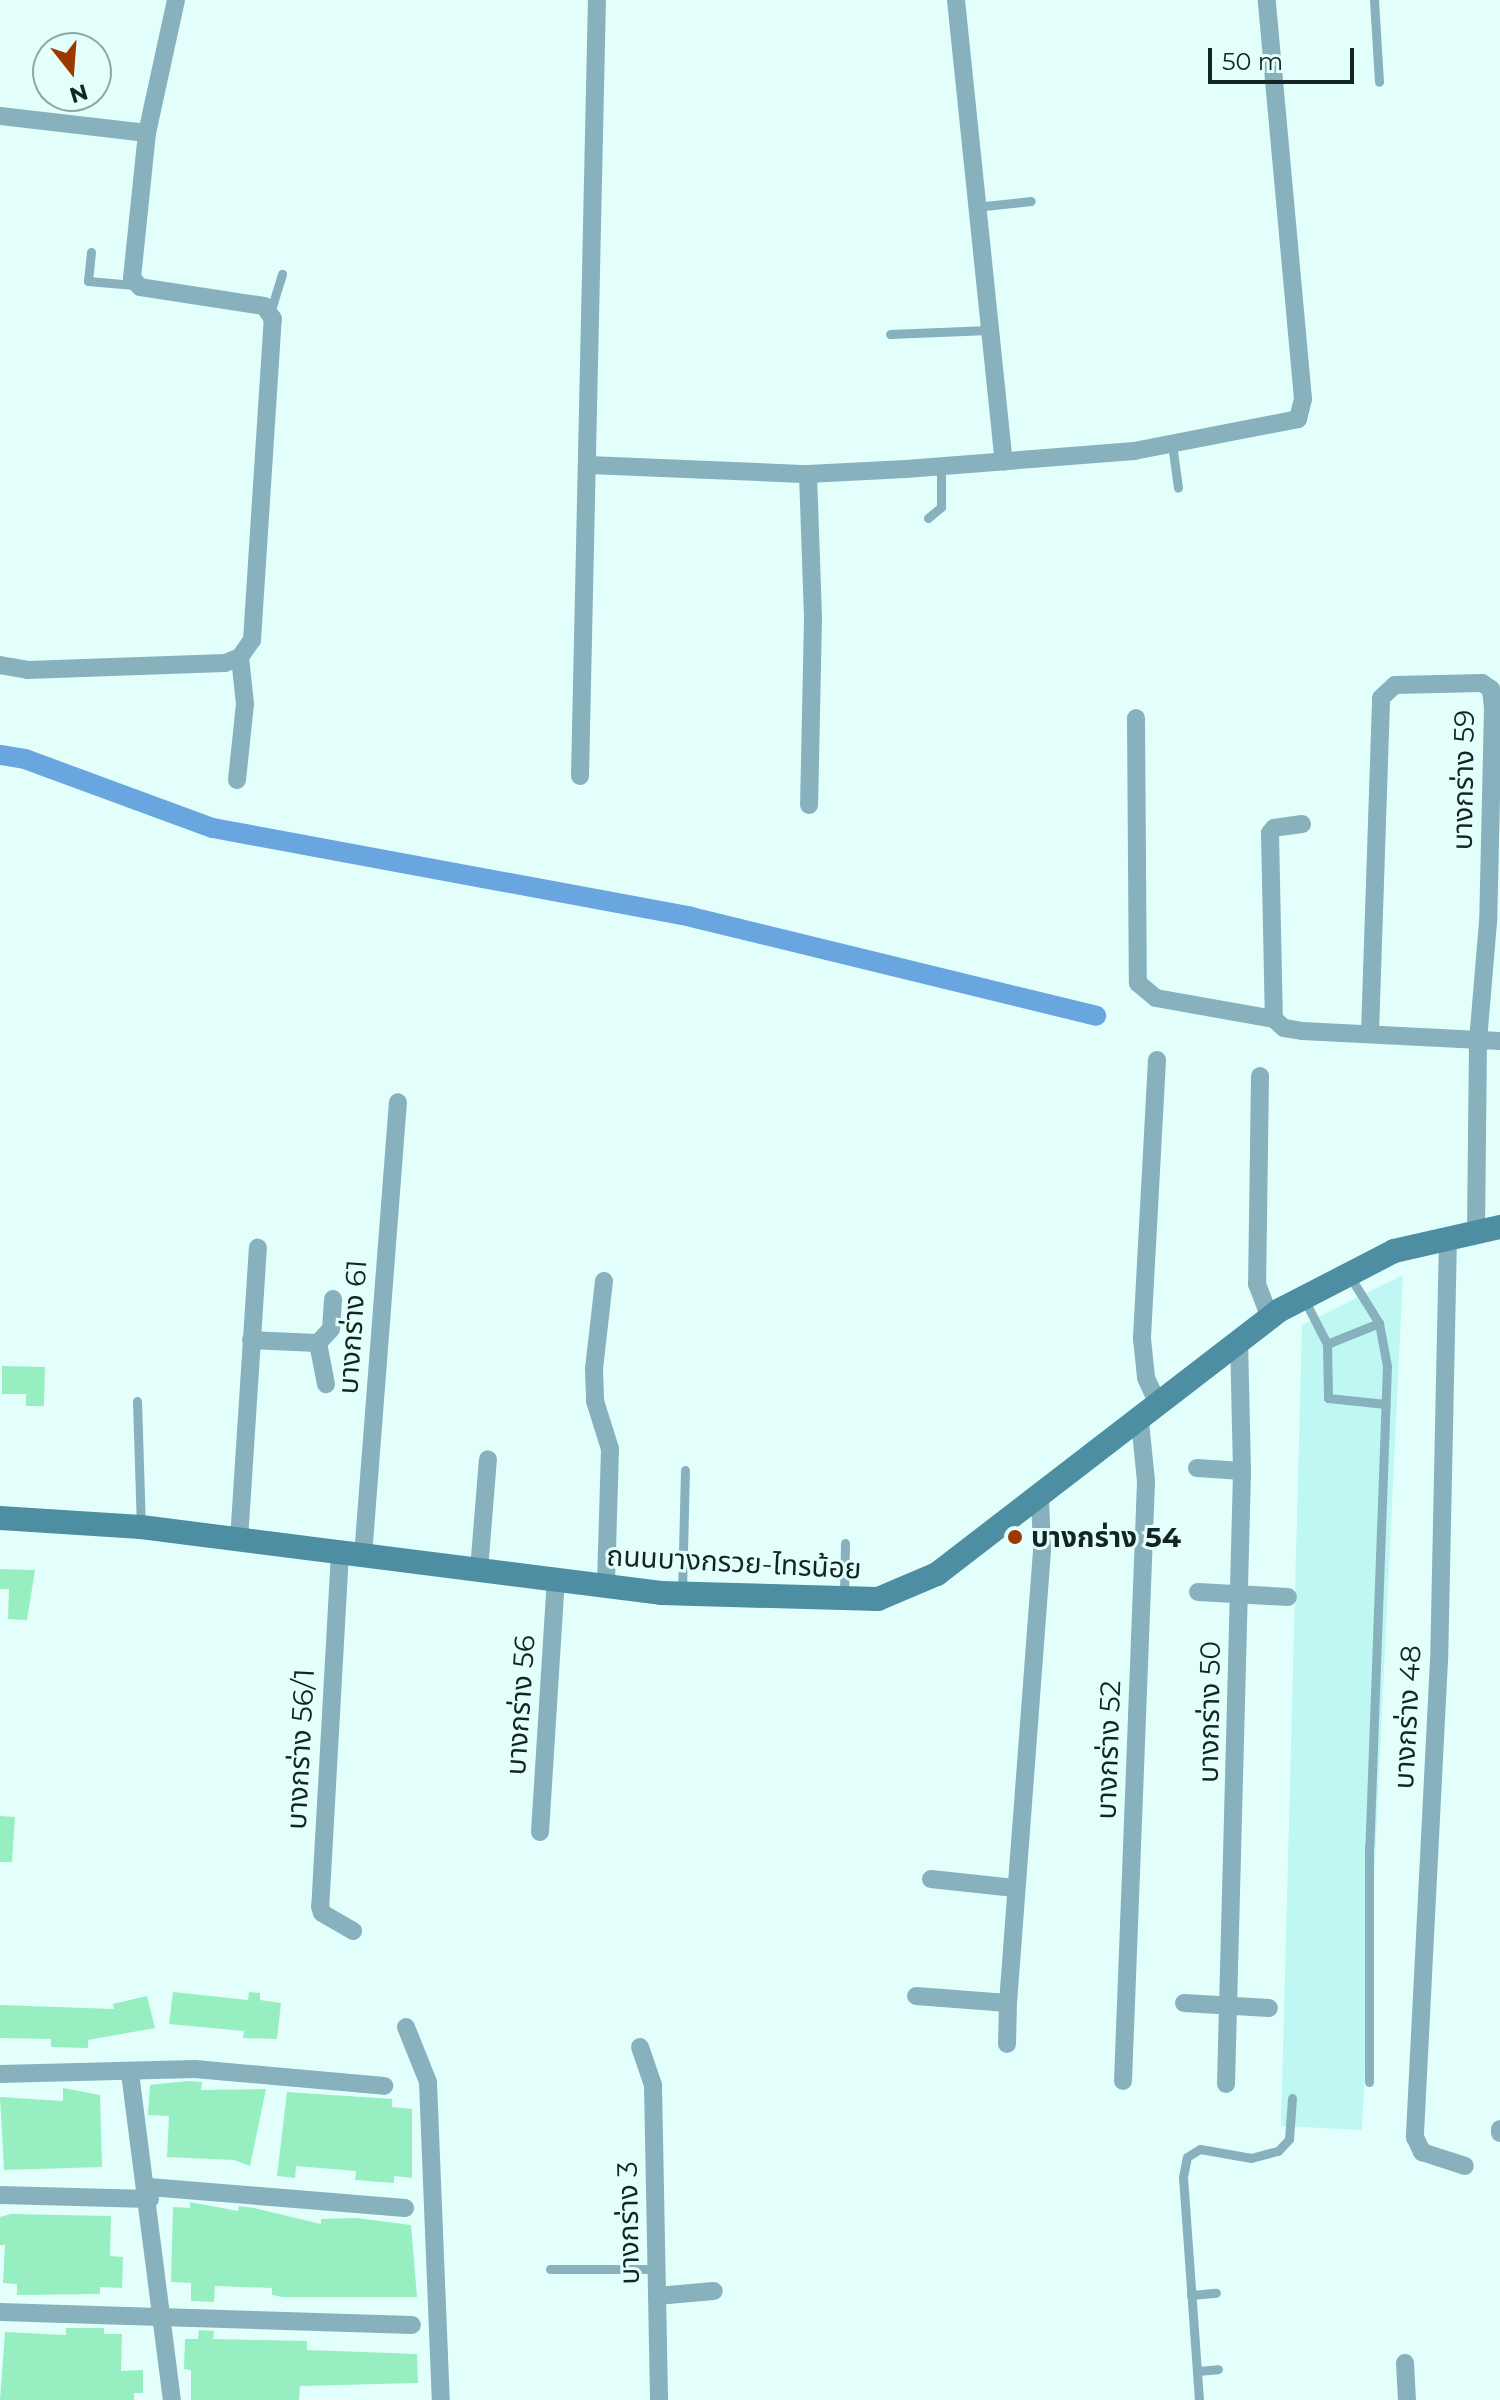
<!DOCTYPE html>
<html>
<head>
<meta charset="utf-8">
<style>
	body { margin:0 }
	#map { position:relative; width:1500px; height:2400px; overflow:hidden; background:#e3fffc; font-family:Montserrat,"Noto Sans Thai",sans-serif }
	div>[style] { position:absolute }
	.built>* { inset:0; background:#bff8f3 }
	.canal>* { height:20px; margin:-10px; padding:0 10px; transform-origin:10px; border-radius:10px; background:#69a5df }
	.building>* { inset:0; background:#97efc1 }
	.lane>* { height:9px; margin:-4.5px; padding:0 4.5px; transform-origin:4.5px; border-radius:4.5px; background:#88b1be }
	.street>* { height:18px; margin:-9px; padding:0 9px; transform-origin:9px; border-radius:9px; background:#88b1be }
	.secondary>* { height:24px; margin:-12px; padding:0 12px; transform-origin:12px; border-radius:12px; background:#4d8ea2 }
	.dots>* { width:22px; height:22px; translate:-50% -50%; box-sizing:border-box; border:4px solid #e3fffc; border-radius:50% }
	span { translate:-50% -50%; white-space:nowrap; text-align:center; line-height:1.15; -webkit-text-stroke:6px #e3fffc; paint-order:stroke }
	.street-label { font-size:28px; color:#122423 }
	.poi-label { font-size:28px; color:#122423; font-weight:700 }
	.left { translate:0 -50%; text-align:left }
	.north { position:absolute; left:32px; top:32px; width:80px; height:80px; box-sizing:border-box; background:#e3fffc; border:2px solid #8fa7a5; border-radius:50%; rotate:163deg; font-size:22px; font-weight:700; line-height:32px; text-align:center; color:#122423 }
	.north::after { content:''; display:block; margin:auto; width:28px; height:36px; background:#9c3800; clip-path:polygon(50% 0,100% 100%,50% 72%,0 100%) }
	.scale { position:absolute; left:1208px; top:48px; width:146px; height:36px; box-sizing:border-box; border:4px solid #122423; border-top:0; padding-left:10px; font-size:24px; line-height:28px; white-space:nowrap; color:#122423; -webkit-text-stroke:6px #e3fffc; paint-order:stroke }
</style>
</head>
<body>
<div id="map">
	<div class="built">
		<i style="clip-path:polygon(1403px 1275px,1362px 2130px,1281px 2126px,1302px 1325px)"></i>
	</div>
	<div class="canal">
		<i style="left:0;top:755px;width:25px;rotate:9deg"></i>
		<i style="left:25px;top:759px;width:200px;rotate:20.2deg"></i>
		<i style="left:213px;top:828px;width:486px;rotate:10.5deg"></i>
		<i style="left:691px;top:917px;width:417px;rotate:13.7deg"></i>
	</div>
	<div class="building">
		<i style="clip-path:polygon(2px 1366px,45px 1367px,44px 1406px,26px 1406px,26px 1394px,2px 1394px)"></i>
		<i style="clip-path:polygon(0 1569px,35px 1570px,27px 1620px,8px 1619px,9px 1589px,0 1589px)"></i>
		<i style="clip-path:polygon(0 1816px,15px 1817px,12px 1862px,0 1862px)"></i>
		<i style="clip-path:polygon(173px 1992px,248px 2000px,249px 1992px,260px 1993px,260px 2000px,281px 2003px,277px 2039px,243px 2038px,244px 2031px,169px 2024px)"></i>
		<i style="clip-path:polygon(147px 1996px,155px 2028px,88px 2040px,88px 2048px,51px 2047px,51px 2039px,0 2038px,0 2005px,114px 2009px,113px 2004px)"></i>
		<i style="clip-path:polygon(188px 2081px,202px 2082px,201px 2090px,266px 2089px,250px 2166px,234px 2160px,167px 2157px,169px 2116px,148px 2115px,150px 2085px)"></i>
		<i style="clip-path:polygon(63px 2088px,100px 2095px,102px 2167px,4px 2170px,0 2097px,63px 2101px)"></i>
		<i style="clip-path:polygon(287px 2092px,392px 2099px,392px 2107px,412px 2109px,412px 2178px,394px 2176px,394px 2183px,355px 2180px,356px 2171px,296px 2166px,295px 2178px,277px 2176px)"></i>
		<i style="clip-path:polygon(190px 2202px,238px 2211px,239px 2206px,254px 2208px,321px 2224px,321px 2219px,356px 2218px,411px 2225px,417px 2297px,283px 2297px,272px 2295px,272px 2288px,215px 2286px,214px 2302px,191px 2301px,191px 2283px,171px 2282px,173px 2207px,190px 2208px)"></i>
		<i style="clip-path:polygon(11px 2214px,111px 2216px,110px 2256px,123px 2257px,122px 2288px,100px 2287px,100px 2294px,17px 2295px,17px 2284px,3px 2283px,5px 2245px,0 2245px,0 2217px)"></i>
		<i style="clip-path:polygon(66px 2328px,104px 2328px,104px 2334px,122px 2334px,121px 2371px,143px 2370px,143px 2393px,134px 2393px,134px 2400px,0 2400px,5px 2332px,66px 2335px)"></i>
		<i style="clip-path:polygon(199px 2330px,214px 2331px,213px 2339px,307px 2341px,307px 2350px,417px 2354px,418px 2383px,300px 2386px,299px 2400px,191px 2400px,191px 2370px,184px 2369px,185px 2339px,198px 2339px)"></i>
	</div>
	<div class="lane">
		<i style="left:1374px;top:0;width:82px;rotate:86.5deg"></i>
		<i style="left:975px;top:207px;width:56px;rotate:-6.1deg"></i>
		<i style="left:91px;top:252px;width:29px;rotate:96deg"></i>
		<i style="left:88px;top:281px;width:46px;rotate:5deg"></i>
		<i style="left:270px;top:313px;width:41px;rotate:-72.9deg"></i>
		<i style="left:890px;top:334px;width:99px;rotate:-2.3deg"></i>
		<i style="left:1172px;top:444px;width:44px;rotate:82.2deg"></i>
		<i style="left:928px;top:518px;width:17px;rotate:-40deg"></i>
		<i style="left:941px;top:507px;width:41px;rotate:-90deg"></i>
		<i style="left:1349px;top:1275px;width:57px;rotate:58deg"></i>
		<i style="left:1379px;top:1323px;width:44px;rotate:79.5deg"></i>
		<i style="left:1387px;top:1366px;width:481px;rotate:92.1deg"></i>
		<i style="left:1369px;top:1847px;width:235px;rotate:90deg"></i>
		<i style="left:1304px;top:1299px;width:51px;rotate:62.9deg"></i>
		<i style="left:1327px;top:1344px;width:54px;rotate:88.9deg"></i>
		<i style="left:1328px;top:1398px;width:58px;rotate:5.9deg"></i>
		<i style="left:1327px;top:1344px;width:56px;rotate:-22deg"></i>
		<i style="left:137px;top:1401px;width:124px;rotate:88.2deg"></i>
		<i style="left:682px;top:1592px;width:122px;rotate:-88.6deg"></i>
		<i style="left:844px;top:1596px;width:53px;rotate:-88.9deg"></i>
		<i style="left:550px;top:2269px;width:107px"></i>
		<i style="left:1191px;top:2295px;width:25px;rotate:-5deg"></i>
		<i style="left:1197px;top:2371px;width:21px;rotate:-5deg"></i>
		<i style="left:1199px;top:2400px;width:224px;rotate:-94.1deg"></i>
		<i style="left:1183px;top:2177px;width:20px;rotate:-79deg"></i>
		<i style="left:1187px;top:2157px;width:15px;rotate:-32deg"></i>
		<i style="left:1200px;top:2149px;width:52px;rotate:10deg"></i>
		<i style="left:1251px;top:2158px;width:28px;rotate:-15deg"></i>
		<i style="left:1278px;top:2151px;width:16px;rotate:-47deg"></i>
		<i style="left:1289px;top:2139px;width:41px;rotate:-85.8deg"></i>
	</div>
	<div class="street">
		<i style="left:956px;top:0;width:464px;rotate:84.1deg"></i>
		<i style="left:0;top:116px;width:148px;rotate:6.6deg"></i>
		<i style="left:589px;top:465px;width:219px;rotate:2.4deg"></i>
		<i style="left:808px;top:474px;width:98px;rotate:-2.9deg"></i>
		<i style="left:906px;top:469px;width:229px;rotate:-4.5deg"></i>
		<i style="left:1134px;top:451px;width:167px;rotate:-11deg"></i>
		<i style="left:1298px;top:419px;width:21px;rotate:-76deg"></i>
		<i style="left:1303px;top:399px;width:401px;rotate:-95.2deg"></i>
		<i style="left:808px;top:474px;width:144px;rotate:88deg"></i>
		<i style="left:813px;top:618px;width:187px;rotate:91.2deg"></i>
		<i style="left:0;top:665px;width:27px;rotate:10deg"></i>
		<i style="left:27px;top:670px;width:198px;rotate:-2deg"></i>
		<i style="left:225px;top:663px;width:16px;rotate:-22deg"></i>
		<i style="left:240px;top:657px;width:21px;rotate:-55deg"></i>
		<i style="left:252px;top:640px;width:322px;rotate:-86.3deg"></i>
		<i style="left:273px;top:319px;width:16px;rotate:-125deg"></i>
		<i style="left:264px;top:306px;width:125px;rotate:-171.3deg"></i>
		<i style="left:140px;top:287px;width:12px;rotate:-132deg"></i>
		<i style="left:132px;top:278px;width:146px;rotate:-84.1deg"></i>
		<i style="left:147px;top:133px;width:136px;rotate:-77.7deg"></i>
		<i style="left:1136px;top:718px;width:265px;rotate:89.6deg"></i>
		<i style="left:1138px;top:983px;width:23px;rotate:40deg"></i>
		<i style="left:1156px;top:998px;width:120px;rotate:10.1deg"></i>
		<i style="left:580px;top:776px;width:776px;rotate:-88.75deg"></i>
		<i style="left:237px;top:780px;width:76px;rotate:-84deg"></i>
		<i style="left:245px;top:704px;width:47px;rotate:-96.1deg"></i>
		<i style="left:1302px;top:824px;width:28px;rotate:172deg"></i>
		<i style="left:1274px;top:828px;width:6px;rotate:129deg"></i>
		<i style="left:1270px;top:833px;width:186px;rotate:88.8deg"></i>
		<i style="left:1274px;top:1019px;width:13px;rotate:42deg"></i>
		<i style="left:1284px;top:1028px;width:18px;rotate:9deg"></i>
		<i style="left:1302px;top:1031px;width:198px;rotate:2.9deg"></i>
		<i style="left:1370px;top:1033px;width:335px;rotate:-88.1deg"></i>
		<i style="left:1381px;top:698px;width:19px;rotate:-43deg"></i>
		<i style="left:1395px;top:685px;width:87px;rotate:-1.3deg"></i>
		<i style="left:1482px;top:683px;width:11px;rotate:34deg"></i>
		<i style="left:1491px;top:689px;width:20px;rotate:84deg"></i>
		<i style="left:1493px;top:709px;width:213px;rotate:91.3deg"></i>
		<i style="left:1488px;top:922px;width:119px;rotate:94.8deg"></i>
		<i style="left:1478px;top:1041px;width:189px;rotate:90.6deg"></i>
		<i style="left:1157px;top:1060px;width:279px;rotate:93.1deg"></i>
		<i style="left:1142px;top:1339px;width:39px;rotate:84deg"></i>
		<i style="left:1146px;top:1378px;width:31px;rotate:65deg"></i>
		<i style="left:1260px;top:1076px;width:208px;rotate:90.8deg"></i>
		<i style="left:1257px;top:1284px;width:36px;rotate:69deg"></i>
		<i style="left:1448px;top:1237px;width:423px;rotate:91.2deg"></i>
		<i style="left:1439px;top:1660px;width:478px;rotate:92.9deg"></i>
		<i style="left:1415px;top:2137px;width:17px;rotate:65deg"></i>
		<i style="left:1422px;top:2152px;width:45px;rotate:18deg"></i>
		<i style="left:604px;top:1281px;width:89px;rotate:96.5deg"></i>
		<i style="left:594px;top:1369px;width:32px;rotate:88deg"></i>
		<i style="left:595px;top:1401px;width:50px;rotate:72.6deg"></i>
		<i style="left:610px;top:1449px;width:137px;rotate:91.7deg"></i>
		<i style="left:251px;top:1340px;width:67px;rotate:2.6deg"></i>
		<i style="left:318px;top:1343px;width:19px;rotate:-47deg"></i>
		<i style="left:331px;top:1329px;width:30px;rotate:-86deg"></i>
		<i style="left:318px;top:1343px;width:42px;rotate:79deg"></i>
		<i style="left:1197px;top:1468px;width:45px;rotate:3.8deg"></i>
		<i style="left:239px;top:1540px;width:293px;rotate:-86.3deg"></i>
		<i style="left:340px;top:1553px;width:354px;rotate:93.2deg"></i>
		<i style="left:320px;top:1906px;width:7px;rotate:74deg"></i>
		<i style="left:322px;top:1913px;width:36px;rotate:30deg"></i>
		<i style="left:363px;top:1556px;width:455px;rotate:-85.6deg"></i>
		<i style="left:479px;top:1570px;width:111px;rotate:-85.4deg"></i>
		<i style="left:1198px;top:1592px;width:90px;rotate:3.2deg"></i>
		<i style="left:540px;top:1832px;width:252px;rotate:-86.4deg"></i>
		<i style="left:931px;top:1879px;width:84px;rotate:6.1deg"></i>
		<i style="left:916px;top:1996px;width:92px;rotate:4.4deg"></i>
		<i style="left:1008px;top:2003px;width:456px;rotate:-85.7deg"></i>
		<i style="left:1042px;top:1548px;width:49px;rotate:-92.3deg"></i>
		<i style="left:1184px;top:2003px;width:85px;rotate:3.4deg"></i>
		<i style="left:406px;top:2027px;width:59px;rotate:68.2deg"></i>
		<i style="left:428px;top:2082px;width:318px;rotate:87.7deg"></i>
		<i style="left:1007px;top:2044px;width:41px;rotate:-88.6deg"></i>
		<i style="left:640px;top:2047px;width:40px;rotate:71.1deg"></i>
		<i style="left:653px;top:2085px;width:315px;rotate:88.9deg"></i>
		<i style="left:130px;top:2073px;width:330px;rotate:82.7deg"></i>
		<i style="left:0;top:2074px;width:195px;rotate:-1.5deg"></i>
		<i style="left:195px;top:2069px;width:190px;rotate:5.1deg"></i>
		<i style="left:1123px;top:2081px;width:600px;rotate:-87.8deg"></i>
		<i style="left:1146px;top:1481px;width:59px;rotate:-95.8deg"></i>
		<i style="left:1226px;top:2084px;width:613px;rotate:-88.5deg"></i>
		<i style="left:1242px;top:1471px;width:130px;rotate:-91.3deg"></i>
		<i style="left:1500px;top:2133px;width:4px;rotate:-90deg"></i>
		<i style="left:149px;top:2187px;width:257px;rotate:4.7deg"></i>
		<i style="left:0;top:2195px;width:150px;rotate:1.5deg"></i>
		<i style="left:657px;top:2296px;width:57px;rotate:-5deg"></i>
		<i style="left:0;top:2312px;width:412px;rotate:1.8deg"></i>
		<i style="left:1405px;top:2363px;width:37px;rotate:87deg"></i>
	</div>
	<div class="secondary">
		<i style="left:0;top:1518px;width:141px;rotate:3.7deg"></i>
		<i style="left:141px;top:1527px;width:524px;rotate:7.23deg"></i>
		<i style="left:661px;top:1593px;width:217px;rotate:1.6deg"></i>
		<i style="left:878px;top:1599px;width:64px;rotate:-23deg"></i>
		<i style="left:937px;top:1574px;width:431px;rotate:-37.6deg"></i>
		<i style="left:1278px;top:1311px;width:131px;rotate:-27.3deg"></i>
		<i style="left:1394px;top:1251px;width:109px;rotate:-12.8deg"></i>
	</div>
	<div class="dots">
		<i style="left:1015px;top:1537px;background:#9c3800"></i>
	</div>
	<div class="street-label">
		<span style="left:1463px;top:780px;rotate:-89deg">บางกร่าง 59</span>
		<span style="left:352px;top:1327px;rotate:-86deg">บางกร่าง 61</span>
		<span style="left:734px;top:1562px;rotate:3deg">ถนนบางกรวย-ไทรน้อย</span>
		<span style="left:520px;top:1705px;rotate:-86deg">บางกร่าง 56</span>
		<span style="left:1209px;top:1712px;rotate:-89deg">บางกร่าง 50</span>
		<span style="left:1407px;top:1717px;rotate:-87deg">บางกร่าง 48</span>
		<span style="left:300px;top:1749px;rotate:-87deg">บางกร่าง 56/1</span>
		<span style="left:1108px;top:1750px;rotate:-88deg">บางกร่าง 52</span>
		<span style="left:628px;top:2223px;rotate:-91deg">บางกร่าง 3</span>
	</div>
	<div class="poi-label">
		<span class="left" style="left:1031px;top:1537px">บางกร่าง 54</span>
	</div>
	<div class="north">N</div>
	<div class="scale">50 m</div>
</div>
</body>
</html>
